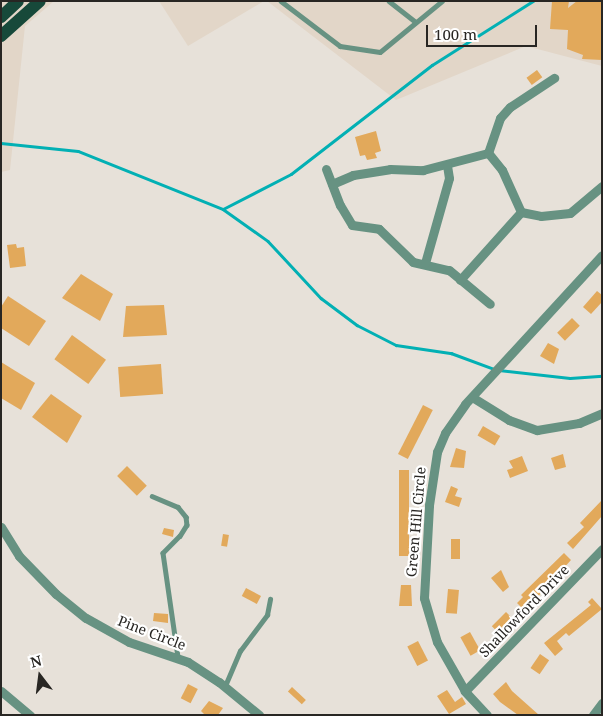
<!DOCTYPE html>
<html>
<head>
<meta charset="utf-8">
<style>
	body { margin:0 }
	#map { position:relative; width:603px; height:716px; overflow:hidden; background:#e7e1d9; font-family:"Noto Serif",serif }
	div>[style] { position:absolute }
	.built>* { inset:0; background:#e2d6c8 }
	.stream>* { height:2.5px; margin:-1.25px; padding:0 1.25px; transform-origin:1.25px; border-radius:1.25px; background:#02b0b4 }
	.building>* { inset:0; background:#e2a95b; transform-origin:0 0 }
	.service>* { height:4.5px; margin:-2.25px; padding:0 2.25px; transform-origin:2.25px; border-radius:2.25px; background:#679282 }
	.minor>* { height:9px; margin:-4.5px; padding:0 4.5px; transform-origin:4.5px; border-radius:4.5px; background:#679282 }
	.primary>* { height:12px; margin:-6px; padding:0 6px; transform-origin:6px; border-radius:6px; background:#17493a }
	span { translate:-50% -50%; white-space:nowrap; text-align:center; line-height:1.15; -webkit-text-stroke:4.5px #fff; paint-order:stroke }
	.street-label { font-size:14px; color:#282623 }
	.frame { position:absolute; inset:0; border:2px solid #282623; pointer-events:none }
	.north { position:absolute; left:15px; top:651px; width:50px; height:50px; -webkit-text-stroke:4px #fff; paint-order:stroke; rotate:345deg; font-size:14px; font-weight:700; line-height:20px; text-align:center; color:#282623 }
	.north::after { content:''; display:block; margin:auto; width:18px; height:22px; background:#282623; clip-path:polygon(50% 0,100% 100%,50% 72%,0 100%) }
	.scale { position:absolute; left:426px; top:25px; width:111px; height:22px; box-sizing:border-box; border:2px solid #282623; border-top:0; padding-left:6px; font-size:15px; line-height:18px; white-space:nowrap; color:#282623; -webkit-text-stroke:4px #fff; paint-order:stroke }
</style>
</head>
<body>
<div id="map">
	<div class="built">
		<i style="clip-path:polygon(1px 1px,54px 1px,25px 26px,10px 170px,1px 172px)"></i>
		<i style="clip-path:polygon(159px 1px,264px 1px,188px 46px)"></i>
		<i style="clip-path:polygon(267px 1px,602px 1px,602px 66px,526px 46px,396px 100px)"></i>
	</div>
	<div class="stream">
		<i style="left:1px;top:143px;width:77px;rotate:5.9deg"></i>
		<i style="left:78px;top:151px;width:156px;rotate:21.8deg"></i>
		<i style="left:223px;top:209px;width:55px;rotate:35.4deg"></i>
		<i style="left:268px;top:241px;width:78px;rotate:47.1deg"></i>
		<i style="left:321px;top:298px;width:45px;rotate:36.9deg"></i>
		<i style="left:357px;top:325px;width:44px;rotate:27.1deg"></i>
		<i style="left:396px;top:345px;width:56px;rotate:8.3deg"></i>
		<i style="left:451px;top:353px;width:46px;rotate:20.4deg"></i>
		<i style="left:223px;top:209px;width:76px;rotate:-27.2deg"></i>
		<i style="left:291px;top:174px;width:178px;rotate:-37.7deg"></i>
		<i style="left:432px;top:65px;width:120px;rotate:-32.4deg"></i>
		<i style="left:499px;top:370px;width:71px;rotate:6.4deg"></i>
		<i style="left:570px;top:378px;width:32px;rotate:-4deg"></i>
	</div>
	<div class="building">
		<i style="clip-path:polygon(552px 1px,569px 1px,568px 8px,577px 1px,602px 1px,602px 60px,582px 59px,583px 55px,567px 49px,568px 30px,550px 29px)"></i>
		<i style="left:537px;top:70px;width:9px;height:13px;rotate:54deg"></i>
		<i style="clip-path:polygon(376px 131px,381px 151px,375px 153px,377px 158px,367px 160px,365px 155px,360px 156px,355px 137px)"></i>
		<i style="clip-path:polygon(16px 244px,17px 248px,24px 247px,26px 266px,10px 268px,7px 245px)"></i>
		<i style="clip-path:polygon(81px 274px,113px 294px,100px 321px,62px 298px)"></i>
		<i style="clip-path:polygon(597px 291px,602px 295px,602px 302px,591px 314px,583px 307px)"></i>
		<i style="clip-path:polygon(8px 296px,46px 321px,29px 346px,1px 328px,1px 307px)"></i>
		<i style="clip-path:polygon(164px 305px,167px 335px,123px 337px,126px 306px)"></i>
		<i style="left:572px;top:318px;width:11px;height:21px;rotate:45deg"></i>
		<i style="left:72px;top:335px;width:42px;height:30px;rotate:36deg"></i>
		<i style="clip-path:polygon(548px 343px,559px 349px,554px 364px,540px 356px)"></i>
		<i style="clip-path:polygon(1px 362px,35px 383px,21px 410px,1px 398px)"></i>
		<i style="left:161px;top:364px;width:30px;height:43px;rotate:86deg"></i>
		<i style="clip-path:polygon(51px 394px,82px 416px,67px 443px,32px 417px)"></i>
		<i style="left:423px;top:405px;width:11px;height:55px;rotate:27deg"></i>
		<i style="left:483px;top:426px;width:20px;height:11px;rotate:30deg"></i>
		<i style="clip-path:polygon(456px 448px,466px 451px,464px 468px,450px 467px)"></i>
		<i style="clip-path:polygon(563px 454px,566px 467px,555px 470px,551px 458px)"></i>
		<i style="clip-path:polygon(522px 456px,528px 471px,510px 478px,507px 470px,513px 468px,509px 461px)"></i>
		<i style="left:127px;top:466px;width:28px;height:14px;rotate:45deg"></i>
		<i style="left:399px;top:470px;width:10px;height:86px"></i>
		<i style="clip-path:polygon(451px 486px,458px 489px,455px 496px,462px 498px,459px 507px,445px 502px)"></i>
		<i style="clip-path:polygon(602px 500px,602px 516px,573px 549px,567px 543px,584px 527px,580px 523px)"></i>
		<i style="clip-path:polygon(164px 528px,174px 530px,173px 537px,162px 534px)"></i>
		<i style="left:223px;top:534px;width:6px;height:12px;rotate:9deg"></i>
		<i style="left:451px;top:539px;width:9px;height:20px"></i>
		<i style="clip-path:polygon(564px 553px,571px 560px,525px 611px,517px 603px,523px 597px,521px 595px)"></i>
		<i style="clip-path:polygon(501px 570px,509px 587px,503px 592px,491px 578px)"></i>
		<i style="clip-path:polygon(401px 585px,411px 585px,412px 606px,399px 606px)"></i>
		<i style="left:246px;top:588px;width:17px;height:9px;rotate:28deg"></i>
		<i style="left:448px;top:589px;width:11px;height:24px;rotate:5deg"></i>
		<i style="clip-path:polygon(592px 598px,602px 609px,569px 636px,566px 633px,557px 641px,563px 649px,555px 656px,544px 643px,591px 605px,588px 602px)"></i>
		<i style="left:506px;top:612px;width:14px;height:20px;rotate:45deg"></i>
		<i style="clip-path:polygon(154px 613px,168px 614px,168px 623px,153px 621px)"></i>
		<i style="left:470px;top:632px;width:21px;height:11px;rotate:61deg"></i>
		<i style="left:418px;top:641px;width:22px;height:12px;rotate:63deg"></i>
		<i style="left:540px;top:654px;width:11px;height:17px;rotate:34deg"></i>
		<i style="clip-path:polygon(506px 682px,512px 691px,539px 715px,518px 715px,500px 702px,493px 694px)"></i>
		<i style="left:188px;top:684px;width:11px;height:16px;rotate:27deg"></i>
		<i style="left:292px;top:687px;width:19px;height:6px;rotate:43deg"></i>
		<i style="clip-path:polygon(447px 690px,455px 702px,462px 697px,466px 704px,449px 714px,437px 696px)"></i>
		<i style="clip-path:polygon(209px 701px,223px 708px,218px 715px,205px 715px,201px 711px)"></i>
	</div>
	<div class="service">
		<i style="left:281px;top:1px;width:74px;rotate:37.3deg"></i>
		<i style="left:340px;top:46px;width:40px;rotate:8.5deg"></i>
		<i style="left:380px;top:52px;width:80px;rotate:-39.4deg"></i>
		<i style="left:389px;top:1px;width:34px;rotate:38deg"></i>
		<i style="left:152px;top:496px;width:28px;rotate:23deg"></i>
		<i style="left:178px;top:507px;width:13px;rotate:51deg"></i>
		<i style="left:186px;top:517px;width:8px;rotate:83deg"></i>
		<i style="left:187px;top:525px;width:13px;rotate:122deg"></i>
		<i style="left:180px;top:536px;width:24px;rotate:135deg"></i>
		<i style="left:163px;top:553px;width:105px;rotate:81.8deg"></i>
		<i style="left:225px;top:686px;width:38px;rotate:-67deg"></i>
		<i style="left:240px;top:651px;width:45px;rotate:-53.1deg"></i>
		<i style="left:267px;top:615px;width:16px;rotate:-79deg"></i>
	</div>
	<div class="minor">
		<i style="left:326px;top:169px;width:39px;rotate:69deg"></i>
		<i style="left:340px;top:205px;width:23px;rotate:59deg"></i>
		<i style="left:352px;top:225px;width:27px;rotate:8deg"></i>
		<i style="left:379px;top:229px;width:47px;rotate:44.1deg"></i>
		<i style="left:413px;top:262px;width:37px;rotate:13deg"></i>
		<i style="left:449px;top:270px;width:53px;rotate:39.7deg"></i>
		<i style="left:332px;top:184px;width:23px;rotate:-23deg"></i>
		<i style="left:353px;top:175px;width:37px;rotate:-9deg"></i>
		<i style="left:390px;top:169px;width:33px;rotate:2deg"></i>
		<i style="left:423px;top:170px;width:67px;rotate:-14.7deg"></i>
		<i style="left:488px;top:153px;width:37px;rotate:-71deg"></i>
		<i style="left:500px;top:118px;width:15px;rotate:-48deg"></i>
		<i style="left:510px;top:107px;width:53px;rotate:-33.4deg"></i>
		<i style="left:521px;top:212px;width:20px;rotate:11deg"></i>
		<i style="left:541px;top:216px;width:29px;rotate:-6deg"></i>
		<i style="left:570px;top:213px;width:42px;rotate:-40.2deg"></i>
		<i style="left:425px;top:263px;width:88px;rotate:-74.2deg"></i>
		<i style="left:449px;top:178px;width:13px;rotate:-99deg"></i>
		<i style="left:460px;top:280px;width:91px;rotate:-48.1deg"></i>
		<i style="left:521px;top:212px;width:46px;rotate:-114.3deg"></i>
		<i style="left:502px;top:170px;width:22px;rotate:-129deg"></i>
		<i style="left:472px;top:397px;width:44px;rotate:31.9deg"></i>
		<i style="left:509px;top:420px;width:30px;rotate:20deg"></i>
		<i style="left:537px;top:430px;width:43px;rotate:-9.5deg"></i>
		<i style="left:579px;top:423px;width:25px;rotate:-23deg"></i>
		<i style="left:1px;top:527px;width:34px;rotate:58deg"></i>
		<i style="left:19px;top:556px;width:53px;rotate:45.8deg"></i>
		<i style="left:56px;top:594px;width:38px;rotate:39deg"></i>
		<i style="left:86px;top:618px;width:49px;rotate:29.2deg"></i>
		<i style="left:129px;top:642px;width:62px;rotate:18.7deg"></i>
		<i style="left:188px;top:662px;width:37px;rotate:33deg"></i>
		<i style="left:219px;top:682px;width:52px;rotate:39.5deg"></i>
		<i style="left:1px;top:691px;width:38px;rotate:40deg"></i>
		<i style="left:465px;top:691px;width:197px;rotate:-46deg"></i>
		<i style="left:487px;top:715px;width:33px;rotate:-133deg"></i>
		<i style="left:465px;top:691px;width:56px;rotate:-119.7deg"></i>
		<i style="left:437px;top:642px;width:46px;rotate:-106.5deg"></i>
		<i style="left:424px;top:598px;width:93px;rotate:-86.9deg"></i>
		<i style="left:429px;top:505px;width:54px;rotate:-81.4deg"></i>
		<i style="left:437px;top:452px;width:21px;rotate:-67deg"></i>
		<i style="left:445px;top:433px;width:35px;rotate:-55deg"></i>
		<i style="left:465px;top:404px;width:202px;rotate:-47.4deg"></i>
		<i style="left:593px;top:715px;width:15px;rotate:-53deg"></i>
	</div>
	<div class="primary">
		<i style="left:1px;top:17px;width:23px;rotate:-43deg"></i>
		<i style="left:1px;top:36px;width:52px;rotate:-41.9deg"></i>
	</div>
	<div class="street-label">
		<span style="left:416px;top:522px;rotate:-85deg">Green Hill Circle</span>
		<span style="left:524px;top:611px;rotate:-46deg">Shallowford Drive</span>
		<span style="left:152px;top:633px;rotate:21deg">Pine Circle</span>
	</div>
	<div class="frame"></div>
	<div class="north">N</div>
	<div class="scale">100 m</div>
</div>
</body>
</html>
